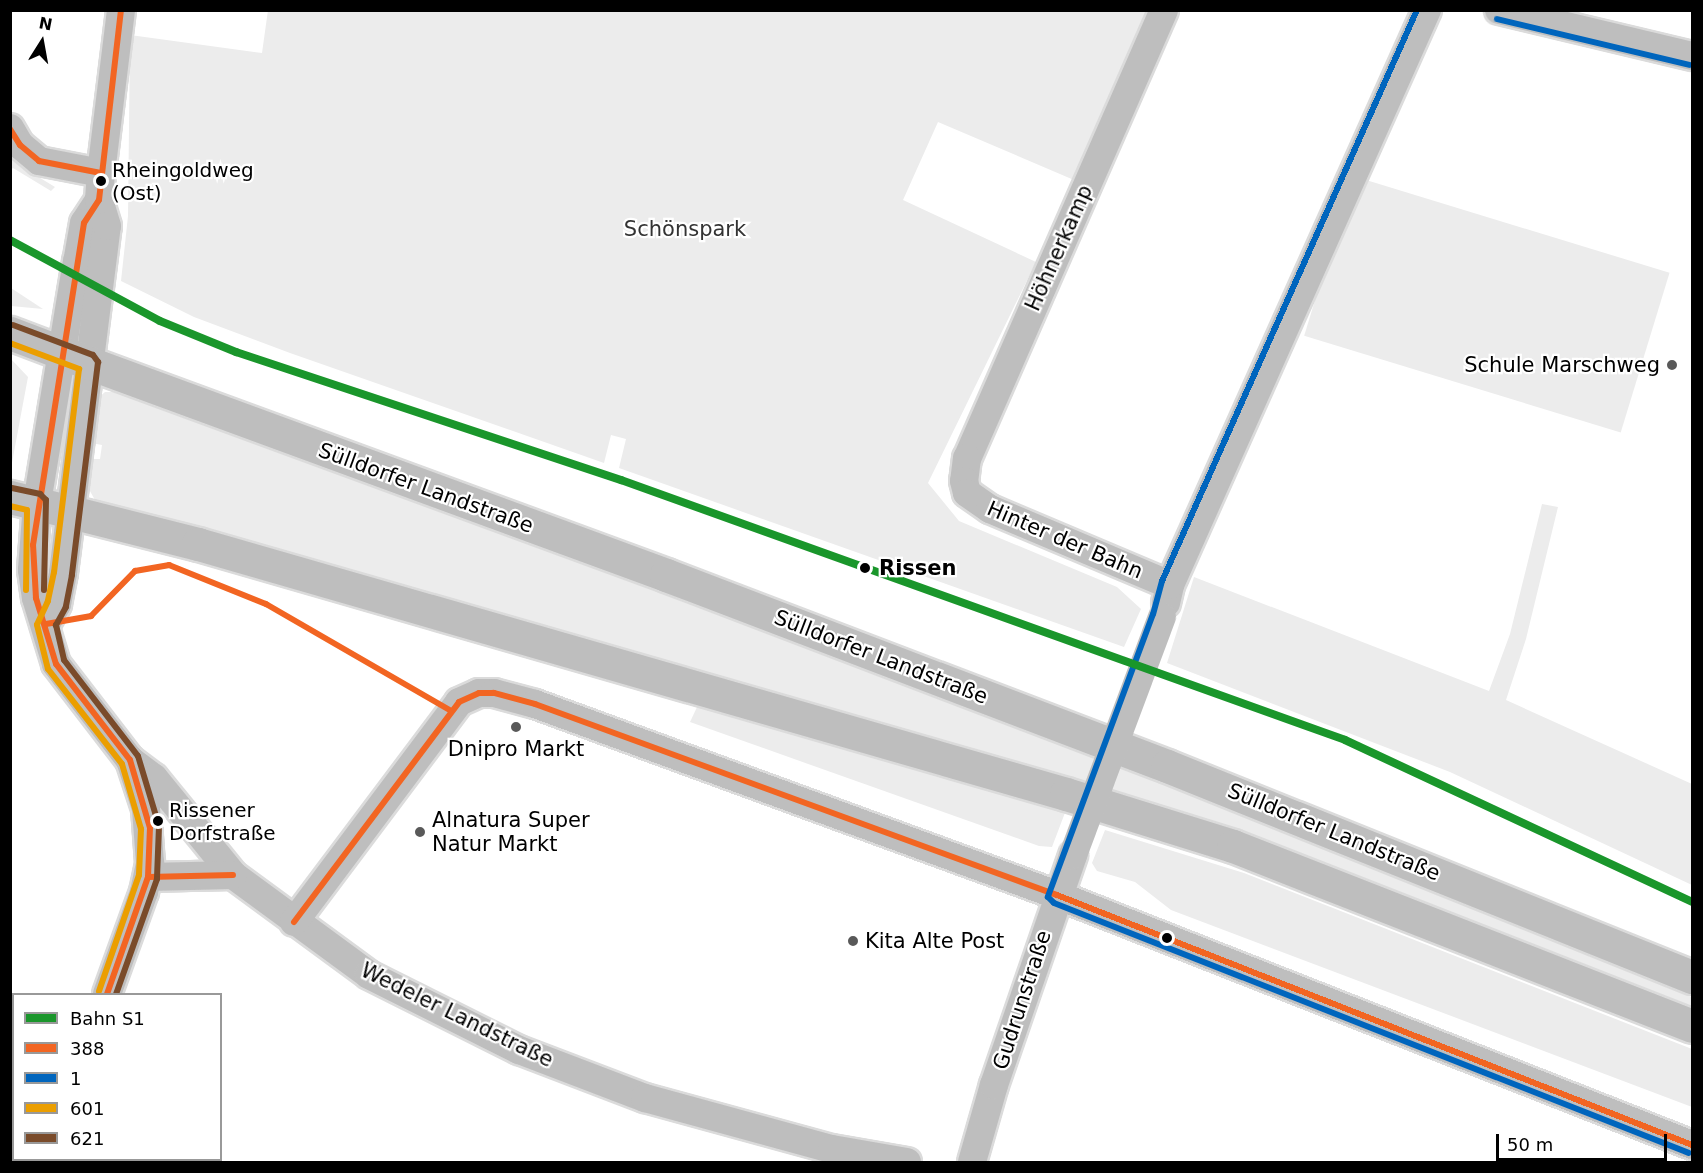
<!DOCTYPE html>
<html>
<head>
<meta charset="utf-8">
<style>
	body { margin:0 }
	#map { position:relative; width:1703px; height:1173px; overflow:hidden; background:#fff; font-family:"DejaVu Sans",sans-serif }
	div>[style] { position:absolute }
	.green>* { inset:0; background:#ececec; transform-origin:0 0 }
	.roads { filter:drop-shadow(2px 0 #dbdbdb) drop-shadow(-2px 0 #dbdbdb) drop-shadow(0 2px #dbdbdb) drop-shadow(0 -2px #dbdbdb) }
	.minor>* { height:28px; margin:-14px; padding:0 14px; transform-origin:14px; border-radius:14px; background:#bebebe }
	.major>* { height:33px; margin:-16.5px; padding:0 16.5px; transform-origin:16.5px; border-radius:16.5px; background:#bebebe }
	.highway>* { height:33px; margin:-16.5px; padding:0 16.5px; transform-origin:16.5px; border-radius:16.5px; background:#bebebe }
	.minor-bridge>* { height:28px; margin:-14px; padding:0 14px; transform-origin:14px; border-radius:14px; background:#bebebe }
	.bus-1>* { height:6px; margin:-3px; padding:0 3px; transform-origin:3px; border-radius:3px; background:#f26522 }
	.bus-2>* { height:6px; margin:-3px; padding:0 3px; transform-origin:3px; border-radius:3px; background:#0065bd }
	.bus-3>* { height:6px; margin:-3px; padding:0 3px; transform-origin:3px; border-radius:3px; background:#eb9e00 }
	.bus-4>* { height:6px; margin:-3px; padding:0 3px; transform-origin:3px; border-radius:3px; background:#7a4b2a }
	.rail-1>* { height:8px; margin:-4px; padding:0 4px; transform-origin:4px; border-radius:4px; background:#1a962b }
	.dots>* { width:16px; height:16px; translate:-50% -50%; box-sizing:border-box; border:3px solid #fff; border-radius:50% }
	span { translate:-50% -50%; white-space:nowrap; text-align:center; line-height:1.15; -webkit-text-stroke:4.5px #fff; paint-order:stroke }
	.bus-label { font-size:20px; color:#000 }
	.left { translate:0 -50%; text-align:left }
	.park-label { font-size:21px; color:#333 }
	.street-label { font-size:21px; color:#000 }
	.poi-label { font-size:21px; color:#000 }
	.right { translate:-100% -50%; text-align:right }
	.stop-label { font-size:21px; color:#000; font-weight:700 }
	.frame { position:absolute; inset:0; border:12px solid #000; pointer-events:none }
	.legend { position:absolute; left:12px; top:993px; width:210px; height:168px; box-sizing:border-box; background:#fff; border:2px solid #999; margin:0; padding:8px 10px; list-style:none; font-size:18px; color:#000 }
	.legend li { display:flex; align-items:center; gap:12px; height:30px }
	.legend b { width:30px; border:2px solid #999 }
	.north { position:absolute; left:12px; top:12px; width:60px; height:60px; -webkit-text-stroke:4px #fff; paint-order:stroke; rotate:11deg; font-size:16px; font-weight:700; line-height:24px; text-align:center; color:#000 }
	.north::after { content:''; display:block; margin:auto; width:21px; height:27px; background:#000; clip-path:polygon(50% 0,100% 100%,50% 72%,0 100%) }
	.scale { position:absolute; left:1496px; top:1134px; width:171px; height:27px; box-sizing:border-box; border:3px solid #000; border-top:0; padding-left:8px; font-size:18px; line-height:21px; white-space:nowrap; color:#000; -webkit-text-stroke:4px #fff; paint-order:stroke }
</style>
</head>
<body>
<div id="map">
	<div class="green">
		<i style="clip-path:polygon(268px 10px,1151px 11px,1074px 180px,938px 122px,903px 200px,1036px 262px,928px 483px,959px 521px,1117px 587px,1141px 609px,1124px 647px,619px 468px,626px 439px,611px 435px,604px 463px,290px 353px,194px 317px,121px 281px,128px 216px,130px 35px,262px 53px)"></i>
		<i style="clip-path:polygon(11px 154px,32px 173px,55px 187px,51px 191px,13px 168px,11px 170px)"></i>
		<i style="left:1353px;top:176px;width:331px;height:167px;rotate:17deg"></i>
		<i style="clip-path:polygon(11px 288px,43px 309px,11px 306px)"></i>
		<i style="clip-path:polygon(11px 359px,28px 377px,11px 468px)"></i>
		<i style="clip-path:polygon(105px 392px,130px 392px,844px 656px,1396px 873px,1692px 997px,1692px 1016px,1622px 986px,338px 572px,95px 500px,86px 484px,89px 459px,100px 459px,102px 445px,91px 443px,95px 401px)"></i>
		<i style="clip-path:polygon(1542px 504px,1558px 507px,1526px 639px,1506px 700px,1692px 784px,1692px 885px,1450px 772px,1167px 663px,1194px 577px,1489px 691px,1510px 634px)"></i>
		<i style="clip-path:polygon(698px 705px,1066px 810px,1052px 847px,1039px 846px,690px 722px)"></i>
		<i style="clip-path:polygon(1105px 830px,1244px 873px,1692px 1049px,1692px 1107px,1171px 910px,1135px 882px,1097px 871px,1092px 863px)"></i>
	</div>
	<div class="roads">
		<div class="minor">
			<i style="left:1164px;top:10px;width:489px;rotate:113.7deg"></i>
			<i style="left:967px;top:458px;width:23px;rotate:97deg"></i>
			<i style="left:964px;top:481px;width:12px;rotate:76deg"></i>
			<i style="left:967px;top:493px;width:28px;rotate:35deg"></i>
			<i style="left:990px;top:509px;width:195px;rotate:22.9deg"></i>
			<i style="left:1499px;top:10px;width:198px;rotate:13.4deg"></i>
			<i style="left:10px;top:128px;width:20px;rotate:60deg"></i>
			<i style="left:20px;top:145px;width:25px;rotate:40deg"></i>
			<i style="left:39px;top:161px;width:63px;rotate:11deg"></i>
			<i style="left:99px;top:200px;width:27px;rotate:123deg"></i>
			<i style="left:84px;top:223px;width:39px;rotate:100deg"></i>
			<i style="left:77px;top:261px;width:245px;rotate:99.4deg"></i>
			<i style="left:37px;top:503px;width:67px;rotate:94.3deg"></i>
			<i style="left:32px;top:570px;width:28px;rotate:82deg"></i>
			<i style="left:36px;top:598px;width:69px;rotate:73.1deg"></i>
			<i style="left:56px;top:664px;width:121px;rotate:52.4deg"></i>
			<i style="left:130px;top:760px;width:30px;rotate:37deg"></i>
			<i style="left:154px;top:778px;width:125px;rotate:50.8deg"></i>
			<i style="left:233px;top:875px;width:169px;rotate:36.3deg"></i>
			<i style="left:369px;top:975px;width:168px;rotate:26.6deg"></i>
			<i style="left:519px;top:1050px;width:135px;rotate:20.9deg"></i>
			<i style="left:645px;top:1098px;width:194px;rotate:15.3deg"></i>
			<i style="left:832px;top:1149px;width:76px;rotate:9.8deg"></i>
			<i style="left:1166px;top:603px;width:18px;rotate:-77deg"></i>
			<i style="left:1170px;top:585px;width:630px;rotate:-65.92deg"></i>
			<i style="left:46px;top:624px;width:23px;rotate:-61deg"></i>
			<i style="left:57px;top:604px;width:32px;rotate:-79deg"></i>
			<i style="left:63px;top:573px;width:350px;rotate:-82.8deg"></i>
			<i style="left:107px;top:226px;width:27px;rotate:-107deg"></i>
			<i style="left:99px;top:200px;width:27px;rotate:-86deg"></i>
			<i style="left:101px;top:173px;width:164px;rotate:-83deg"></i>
			<i style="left:148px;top:877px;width:85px;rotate:-1.3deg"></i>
			<i style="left:294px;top:922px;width:275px;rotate:-53.1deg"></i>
			<i style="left:459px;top:702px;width:22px;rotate:-24deg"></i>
			<i style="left:479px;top:693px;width:15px"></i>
			<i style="left:494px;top:693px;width:42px;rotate:15deg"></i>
			<i style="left:535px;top:704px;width:556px;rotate:20.1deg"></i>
			<i style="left:1057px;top:895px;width:682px;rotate:21.49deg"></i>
			<i style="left:107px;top:994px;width:109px;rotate:-70.1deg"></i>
			<i style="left:144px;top:892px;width:30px;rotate:-78deg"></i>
			<i style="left:150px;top:863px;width:54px;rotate:-94.2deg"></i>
			<i style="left:146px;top:809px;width:52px;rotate:-108.1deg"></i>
			<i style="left:10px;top:1066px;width:4px;rotate:14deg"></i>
			<i style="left:122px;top:1160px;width:3px;rotate:45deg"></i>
			<i style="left:972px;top:1162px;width:80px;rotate:-74.1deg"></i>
			<i style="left:994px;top:1085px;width:243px;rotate:-71deg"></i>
		</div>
		<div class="major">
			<i style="left:10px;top:333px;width:85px;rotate:20.8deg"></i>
			<i style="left:10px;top:497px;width:63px;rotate:13.8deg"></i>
		</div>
		<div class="highway">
			<i style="left:89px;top:363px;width:615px;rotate:20.17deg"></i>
			<i style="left:666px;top:575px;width:536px;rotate:20.87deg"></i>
			<i style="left:1167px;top:766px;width:566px;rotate:21.9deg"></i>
			<i style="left:71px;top:512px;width:131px;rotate:14.1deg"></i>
			<i style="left:198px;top:544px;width:903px;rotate:16.07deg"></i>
			<i style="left:1066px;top:794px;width:175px;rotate:17.3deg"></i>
			<i style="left:1233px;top:846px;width:493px;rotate:21.4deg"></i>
		</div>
	</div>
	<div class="minor-bridge">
		<i style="left:1073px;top:855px;width:254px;rotate:-69.5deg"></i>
	</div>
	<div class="bus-1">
		<i style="left:10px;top:129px;width:19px;rotate:58deg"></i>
		<i style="left:20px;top:145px;width:25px;rotate:40deg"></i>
		<i style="left:39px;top:161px;width:63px;rotate:11deg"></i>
		<i style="left:46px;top:624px;width:46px;rotate:-10.1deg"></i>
		<i style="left:91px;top:616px;width:63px;rotate:-45.6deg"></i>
		<i style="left:135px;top:571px;width:35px;rotate:-10deg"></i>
		<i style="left:169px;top:565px;width:105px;rotate:21.9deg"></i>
		<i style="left:266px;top:604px;width:214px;rotate:30deg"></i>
		<i style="left:148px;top:877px;width:85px;rotate:-1.3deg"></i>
		<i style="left:294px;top:922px;width:275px;rotate:-53.1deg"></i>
		<i style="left:459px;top:702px;width:22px;rotate:-24deg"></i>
		<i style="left:479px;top:693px;width:15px"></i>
		<i style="left:494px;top:693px;width:42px;rotate:15deg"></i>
		<i style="left:535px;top:704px;width:556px;rotate:20.1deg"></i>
		<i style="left:1057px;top:895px;width:682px;rotate:21.49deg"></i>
		<i style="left:107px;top:994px;width:124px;rotate:-70.7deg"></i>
		<i style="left:148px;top:877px;width:49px;rotate:-87.7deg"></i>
		<i style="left:150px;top:828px;width:71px;rotate:-106.4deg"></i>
		<i style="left:130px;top:760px;width:121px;rotate:-127.6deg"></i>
		<i style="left:56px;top:664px;width:69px;rotate:-106.9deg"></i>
		<i style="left:36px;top:598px;width:53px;rotate:-93.2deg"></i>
		<i style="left:33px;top:545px;width:326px;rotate:-81deg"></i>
		<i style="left:84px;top:223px;width:27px;rotate:-57deg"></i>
		<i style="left:99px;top:200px;width:191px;rotate:-83.4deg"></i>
	</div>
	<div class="bus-2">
		<i style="left:1417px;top:10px;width:625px;rotate:114.06deg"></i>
		<i style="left:1162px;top:581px;width:34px;rotate:105deg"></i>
		<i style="left:1153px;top:614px;width:302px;rotate:110.4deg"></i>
		<i style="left:1048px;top:897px;width:8px;rotate:45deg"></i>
		<i style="left:1054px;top:903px;width:682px;rotate:21.49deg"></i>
		<i style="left:1497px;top:19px;width:198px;rotate:13.4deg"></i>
	</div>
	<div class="bus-3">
		<i style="left:10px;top:343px;width:74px;rotate:20.6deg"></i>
		<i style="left:79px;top:369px;width:205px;rotate:97deg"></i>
		<i style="left:54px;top:572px;width:30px;rotate:102deg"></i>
		<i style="left:48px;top:601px;width:26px;rotate:115deg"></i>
		<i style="left:37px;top:625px;width:45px;rotate:76deg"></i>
		<i style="left:48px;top:669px;width:120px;rotate:52.1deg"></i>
		<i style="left:122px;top:764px;width:68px;rotate:73.7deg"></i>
		<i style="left:141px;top:829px;width:46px;rotate:92.5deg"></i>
		<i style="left:139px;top:875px;width:123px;rotate:109deg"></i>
		<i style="left:10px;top:506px;width:17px;rotate:13deg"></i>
		<i style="left:27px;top:510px;width:80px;rotate:90.7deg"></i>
	</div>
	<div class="bus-4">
		<i style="left:13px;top:325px;width:85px;rotate:20.6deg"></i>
		<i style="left:93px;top:355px;width:9px;rotate:54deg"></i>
		<i style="left:98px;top:362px;width:215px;rotate:97deg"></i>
		<i style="left:72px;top:575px;width:33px;rotate:101deg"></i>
		<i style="left:66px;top:607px;width:21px;rotate:119deg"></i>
		<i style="left:56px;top:625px;width:36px;rotate:77deg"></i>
		<i style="left:64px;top:660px;width:121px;rotate:52.4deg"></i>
		<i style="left:138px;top:756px;width:73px;rotate:73.3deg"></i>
		<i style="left:159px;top:826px;width:53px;rotate:92.2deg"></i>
		<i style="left:157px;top:879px;width:122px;rotate:109.6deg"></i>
		<i style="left:12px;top:488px;width:29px;rotate:12deg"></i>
		<i style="left:40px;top:494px;width:8px;rotate:45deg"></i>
		<i style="left:46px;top:500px;width:90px;rotate:91.3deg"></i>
	</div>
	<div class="rail-1">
		<i style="left:10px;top:240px;width:170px;rotate:28.4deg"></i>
		<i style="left:160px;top:321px;width:82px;rotate:22.2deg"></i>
		<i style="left:236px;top:352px;width:406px;rotate:18.4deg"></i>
		<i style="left:621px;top:480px;width:769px;rotate:19.75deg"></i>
		<i style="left:1345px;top:740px;width:383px;rotate:25deg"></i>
	</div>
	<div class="dots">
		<i style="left:101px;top:181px;background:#000"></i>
		<i style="left:1672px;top:365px;background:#595959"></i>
		<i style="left:865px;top:568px;background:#000"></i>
		<i style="left:516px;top:727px;background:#595959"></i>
		<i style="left:158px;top:821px;background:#000"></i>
		<i style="left:420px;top:832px;background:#595959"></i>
		<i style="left:1167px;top:938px;background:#000"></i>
		<i style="left:853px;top:941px;background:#595959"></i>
	</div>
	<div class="bus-label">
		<span class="left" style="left:112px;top:182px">Rheingoldweg<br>(Ost)</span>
		<span class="left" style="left:169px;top:822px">Rissener<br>Dorfstraße</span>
	</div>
	<div class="park-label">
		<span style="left:685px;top:229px">Schönspark</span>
	</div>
	<div class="street-label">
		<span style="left:1059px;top:248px;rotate:-66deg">Höhnerkamp</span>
		<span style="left:426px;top:488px;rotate:20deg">Sülldorfer Landstraße</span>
		<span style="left:1065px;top:540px;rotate:23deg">Hinter der Bahn</span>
		<span style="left:881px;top:657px;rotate:21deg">Sülldorfer Landstraße</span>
		<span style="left:1334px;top:832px;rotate:22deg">Sülldorfer Landstraße</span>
		<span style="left:1022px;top:1000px;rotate:-72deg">Gudrunstraße</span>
		<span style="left:457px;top:1015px;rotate:26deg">Wedeler Landstraße</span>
	</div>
	<div class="poi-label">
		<span class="right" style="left:1660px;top:365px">Schule Marschweg</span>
		<span style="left:516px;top:749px">Dnipro Markt</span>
		<span class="left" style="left:432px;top:832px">Alnatura Super<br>Natur Markt</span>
		<span class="left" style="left:865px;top:941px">Kita Alte Post</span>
	</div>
	<div class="stop-label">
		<span class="left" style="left:879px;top:568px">Rissen</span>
	</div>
	<div class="frame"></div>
	<ul class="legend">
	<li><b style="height:8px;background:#1a962b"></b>Bahn S1</li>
	<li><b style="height:8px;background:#f26522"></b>388</li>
	<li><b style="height:8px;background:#0065bd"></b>1</li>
	<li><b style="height:8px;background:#eb9e00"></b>601</li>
	<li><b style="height:8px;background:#7a4b2a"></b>621</li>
	</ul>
	<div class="north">N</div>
	<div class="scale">50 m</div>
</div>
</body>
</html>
